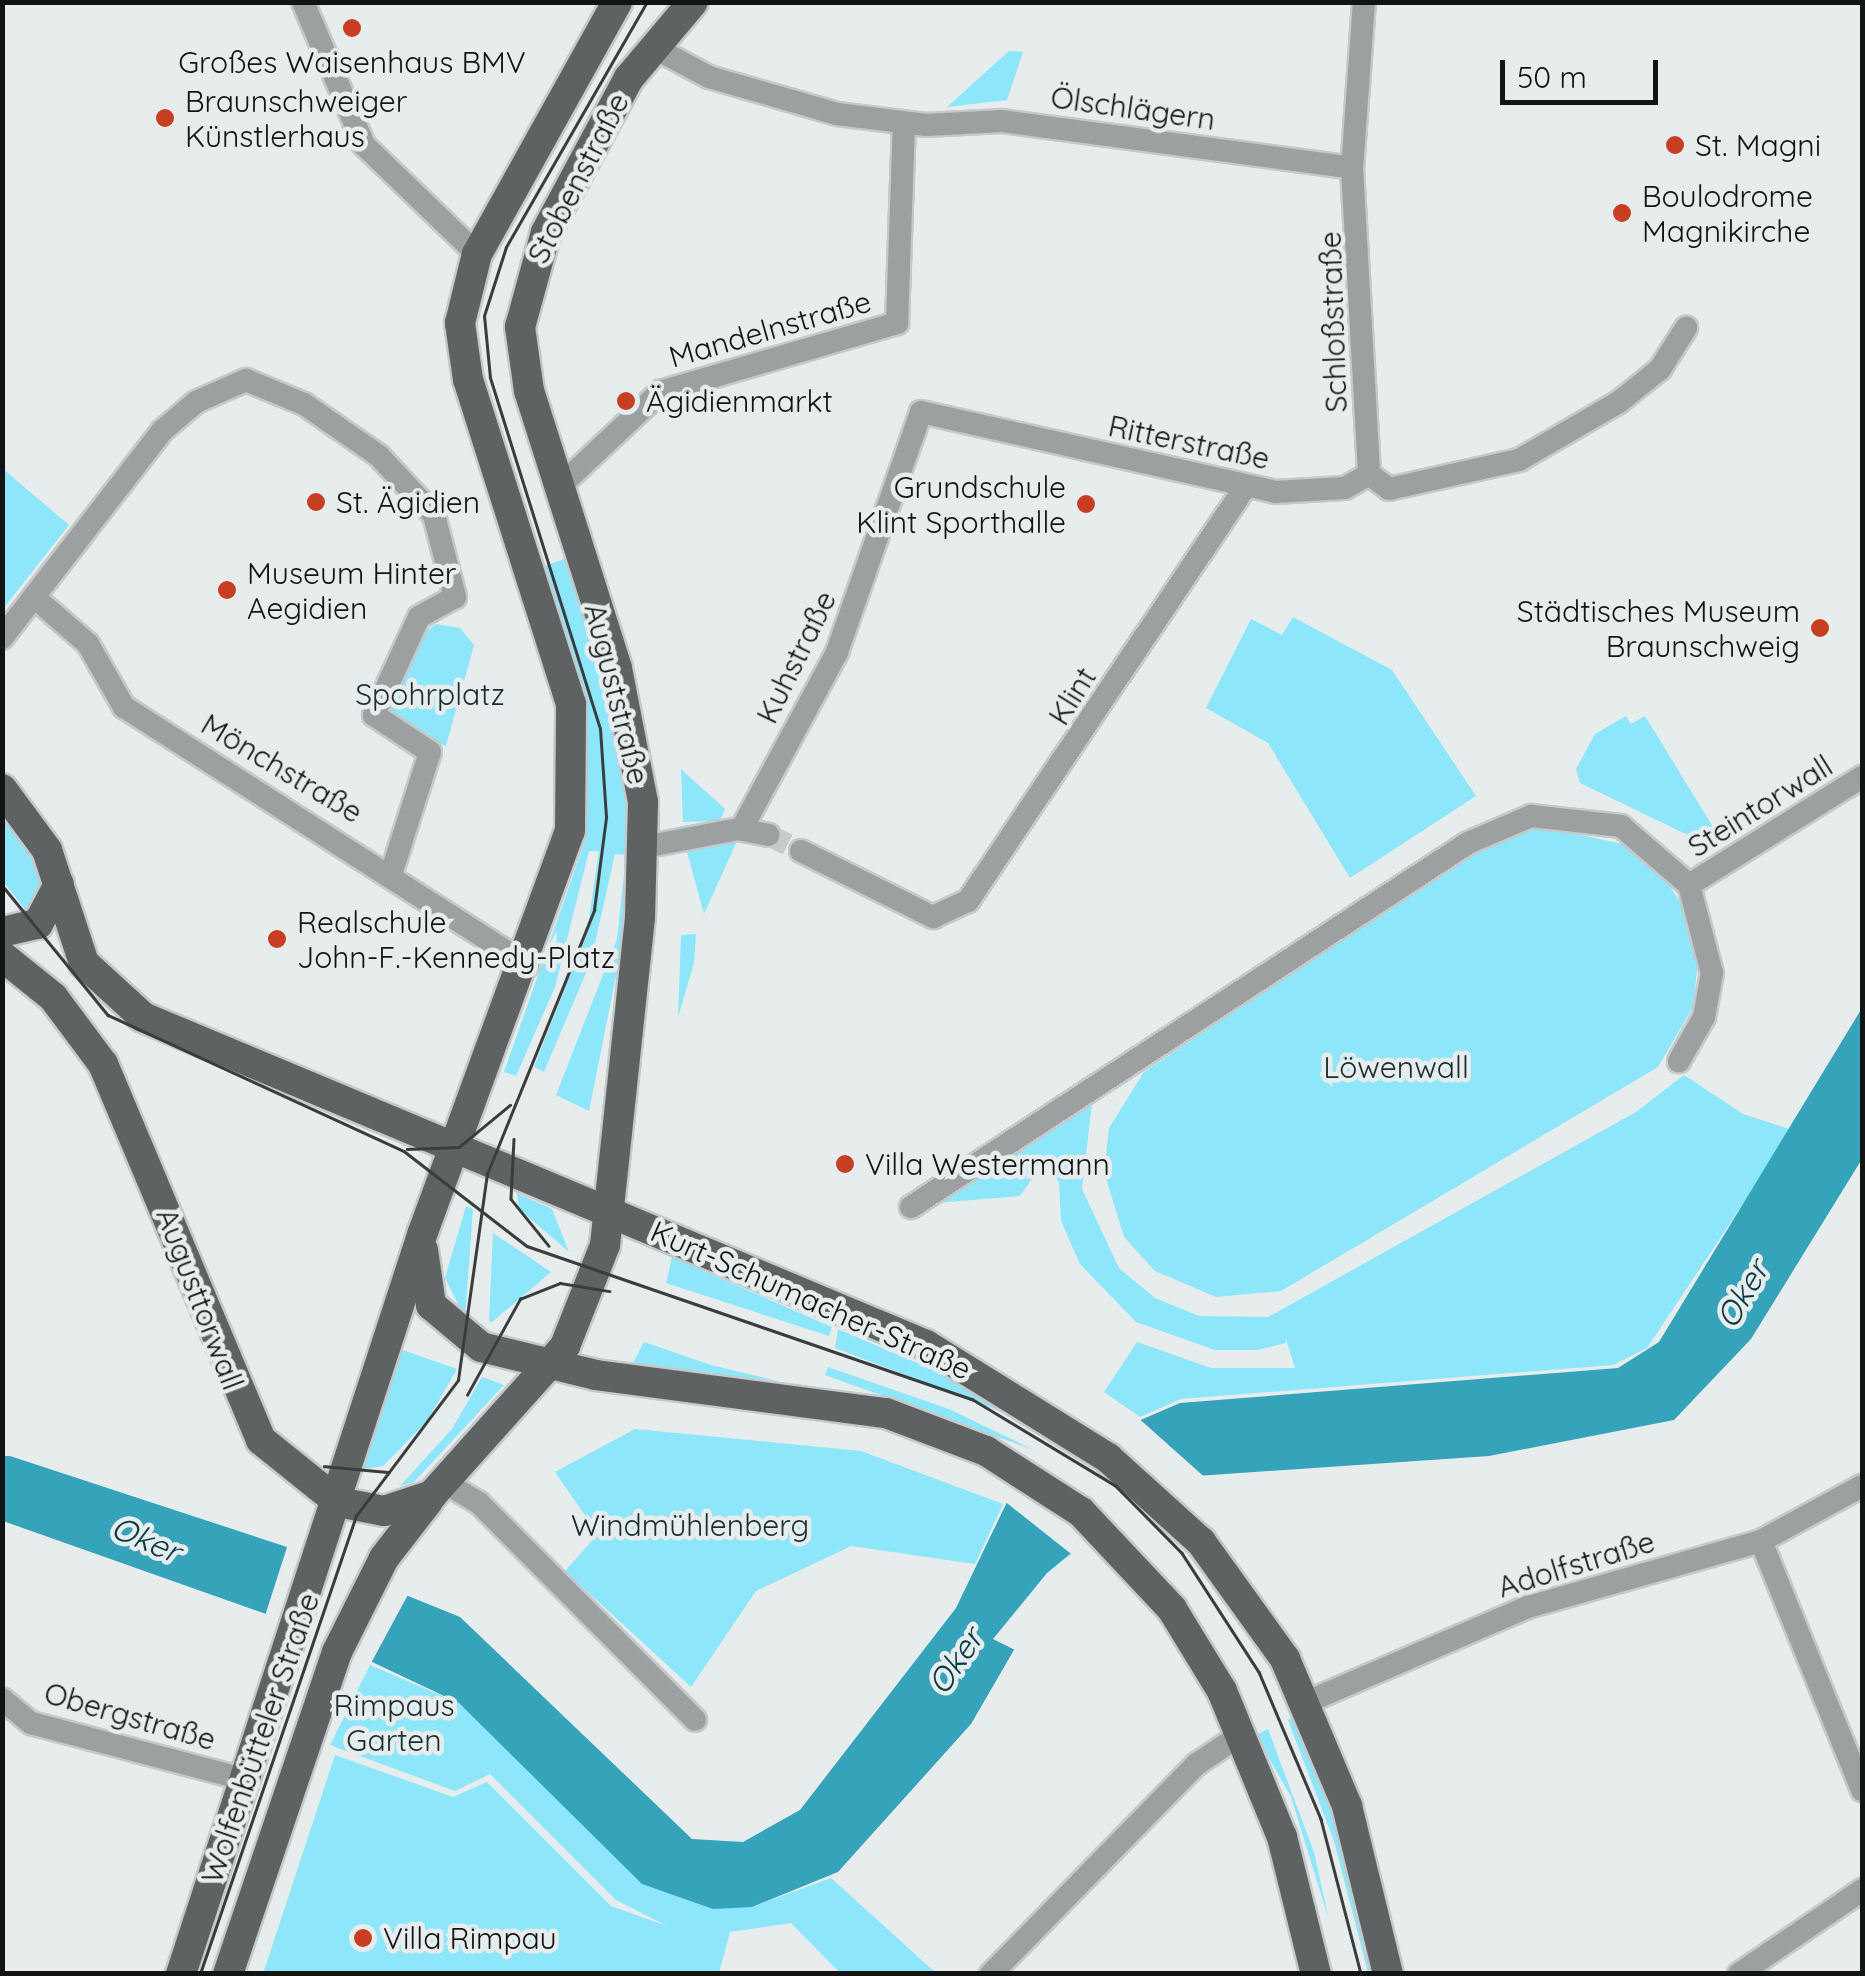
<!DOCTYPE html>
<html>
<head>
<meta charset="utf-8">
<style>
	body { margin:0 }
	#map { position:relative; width:1865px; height:1976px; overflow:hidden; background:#e7eced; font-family:Quicksand,sans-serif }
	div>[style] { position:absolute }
	.green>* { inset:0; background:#8de6fa }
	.water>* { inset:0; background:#35a4ba }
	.pier>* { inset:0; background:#e7eced }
	.minor-tunnel>* { height:22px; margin-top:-11px; transform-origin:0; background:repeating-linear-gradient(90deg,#c7cbcc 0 22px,transparent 0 33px) }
	.roads { filter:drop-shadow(2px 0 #c5c9ca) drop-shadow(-2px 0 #c5c9ca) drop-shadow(0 2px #c5c9ca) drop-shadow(0 -2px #c5c9ca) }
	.minor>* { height:22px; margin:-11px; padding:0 11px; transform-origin:11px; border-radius:11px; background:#9da0a0 }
	.major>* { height:30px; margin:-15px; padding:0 15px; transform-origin:15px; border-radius:15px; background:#5e6262 }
	.tram>* { height:2.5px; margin:-1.25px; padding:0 1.25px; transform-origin:1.25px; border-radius:1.25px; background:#3a3c3d }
	.dots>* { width:28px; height:28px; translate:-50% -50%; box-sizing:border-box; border:5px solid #e7eced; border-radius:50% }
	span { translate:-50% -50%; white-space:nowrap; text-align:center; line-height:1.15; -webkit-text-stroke:9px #e7eced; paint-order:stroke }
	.poi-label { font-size:30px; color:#121314 }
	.left { translate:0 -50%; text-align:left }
	.right { translate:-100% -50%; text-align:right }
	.street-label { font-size:30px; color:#121314 }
	.park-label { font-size:30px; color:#1a2e32 }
	.water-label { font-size:32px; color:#053942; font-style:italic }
	.frame { position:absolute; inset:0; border:5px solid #121314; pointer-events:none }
	.scale { position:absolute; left:1500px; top:60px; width:158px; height:45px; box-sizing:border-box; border:5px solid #121314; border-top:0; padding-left:12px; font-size:30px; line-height:35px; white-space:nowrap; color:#121314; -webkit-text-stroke:8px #e7eced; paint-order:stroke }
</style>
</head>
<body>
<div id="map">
	<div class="green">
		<i style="clip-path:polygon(1009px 51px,1023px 52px,1007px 100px,947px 107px)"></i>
		<i style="clip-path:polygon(3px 469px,69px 525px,3px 609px)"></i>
		<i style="clip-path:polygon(567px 558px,632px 792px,625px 931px,589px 1111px,556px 1095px,617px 939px,626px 855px,615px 854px,591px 961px,544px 1072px,534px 1067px,587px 932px,599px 851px,589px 851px,555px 987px,516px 1076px,504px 1072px,585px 841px,584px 728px,544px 566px)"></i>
		<i style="clip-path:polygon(1293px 617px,1392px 670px,1476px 796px,1350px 878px,1268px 743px,1206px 708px,1251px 619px,1282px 635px)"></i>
		<i style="clip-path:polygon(436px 624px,460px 628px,474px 645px,446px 746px,394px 726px,387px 710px,423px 633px)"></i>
		<i style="clip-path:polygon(1626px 716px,1631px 724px,1645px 716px,1713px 827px,1694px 838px,1580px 783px,1576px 769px,1595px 734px)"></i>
		<i style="clip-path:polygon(681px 769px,725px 809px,720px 821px,683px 822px)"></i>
		<i style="clip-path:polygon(2px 810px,46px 883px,30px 916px,3px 881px)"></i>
		<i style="clip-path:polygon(1542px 827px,1627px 845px,1661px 872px,1688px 915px,1698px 961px,1693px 1007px,1658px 1067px,1281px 1291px,1216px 1297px,1155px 1271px,1124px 1237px,1104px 1172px,1109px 1128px,1144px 1072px,1480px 848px)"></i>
		<i style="clip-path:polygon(737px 841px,704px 914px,687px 852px)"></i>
		<i style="clip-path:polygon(696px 934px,694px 963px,678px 1017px,681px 935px)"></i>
		<i style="clip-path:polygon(1684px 1075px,1743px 1114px,1792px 1130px,1647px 1348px,1613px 1365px,1181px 1399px,1140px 1417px,1104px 1392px,1137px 1342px,1211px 1368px,1295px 1368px,1285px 1336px,1286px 1343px,1257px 1350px,1215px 1350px,1136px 1322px,1080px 1264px,1061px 1221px,1059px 1182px,1043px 1163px,1020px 1196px,935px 1203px,1092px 1103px,1082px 1189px,1119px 1268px,1155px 1298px,1199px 1316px,1268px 1317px,1636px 1112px)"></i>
		<i style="clip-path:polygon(517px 1193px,552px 1209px,569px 1252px,519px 1209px)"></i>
		<i style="clip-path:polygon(466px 1206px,473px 1209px,465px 1318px,445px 1278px)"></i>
		<i style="clip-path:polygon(493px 1233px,551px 1272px,492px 1322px,489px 1321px)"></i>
		<i style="clip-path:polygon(672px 1257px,832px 1327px,829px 1336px,666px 1283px)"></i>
		<i style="clip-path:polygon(838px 1329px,931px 1369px,1020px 1419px,835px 1348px)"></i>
		<i style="clip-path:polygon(644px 1342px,711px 1365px,778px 1381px,632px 1365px)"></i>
		<i style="clip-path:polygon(397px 1348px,457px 1369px,427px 1421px,383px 1466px,358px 1470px)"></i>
		<i style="clip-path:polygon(828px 1367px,949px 1409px,1034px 1450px,825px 1375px)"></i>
		<i style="clip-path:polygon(482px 1377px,504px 1385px,414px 1482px,400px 1486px,452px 1429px)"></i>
		<i style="clip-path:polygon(635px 1429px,861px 1451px,1003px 1504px,975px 1564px,851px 1546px,756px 1591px,691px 1687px,565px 1571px,598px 1534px,555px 1472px)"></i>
		<i style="clip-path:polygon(370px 1665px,459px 1703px,546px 1787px,752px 1907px,831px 1878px,936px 1973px,840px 1973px,791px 1923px,730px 1932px,719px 1973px,263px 1974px,335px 1755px,453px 1797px,487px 1782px,611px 1906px,667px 1926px,616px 1900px,490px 1774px,455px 1791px,330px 1745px)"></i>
		<i style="clip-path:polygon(1301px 1714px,1314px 1748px,1381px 1973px,1368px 1973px,1334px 1841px,1288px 1720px)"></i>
		<i style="clip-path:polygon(1268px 1729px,1314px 1852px,1329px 1920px,1291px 1797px,1256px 1735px)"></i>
	</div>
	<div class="water">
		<i style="clip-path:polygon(1862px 1008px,1862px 1159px,1751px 1339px,1674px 1420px,1489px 1456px,1197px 1476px,1069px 1555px,971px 1724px,838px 1872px,752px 1907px,713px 1909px,642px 1884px,459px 1703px,283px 1620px,3px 1521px,3px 1456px,10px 1456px,287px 1547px,460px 1617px,692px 1839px,743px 1842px,800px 1810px,956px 1608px,1007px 1502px,1136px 1422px,1180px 1403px,1618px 1368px,1659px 1342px)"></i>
	</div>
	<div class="pier">
		<i style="clip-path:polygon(1136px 1416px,1209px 1481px,1075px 1557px,1003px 1500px)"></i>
		<i style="clip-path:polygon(288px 1544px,410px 1591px,370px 1665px,264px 1619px)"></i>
		<i style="clip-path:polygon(1069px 1555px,1019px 1652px,993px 1639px,1047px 1573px)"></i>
	</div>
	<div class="minor-tunnel">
		<i style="left:768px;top:835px;width:37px;rotate:26deg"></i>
	</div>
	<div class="roads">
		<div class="minor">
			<i style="left:303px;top:2px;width:155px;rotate:66.9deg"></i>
			<i style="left:364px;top:145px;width:157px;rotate:44deg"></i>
			<i style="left:1364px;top:2px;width:166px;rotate:94.1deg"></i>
			<i style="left:1352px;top:168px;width:306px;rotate:86.8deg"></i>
			<i style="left:653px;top:47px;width:64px;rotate:28.2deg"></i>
			<i style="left:709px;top:77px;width:133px;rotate:16.1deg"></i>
			<i style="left:837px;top:114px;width:90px;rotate:7deg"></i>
			<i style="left:926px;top:125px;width:76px;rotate:-3deg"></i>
			<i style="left:1002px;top:121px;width:353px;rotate:7.6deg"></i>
			<i style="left:1369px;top:474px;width:25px;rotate:37deg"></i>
			<i style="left:1389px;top:489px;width:133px;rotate:-12.6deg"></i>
			<i style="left:1519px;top:460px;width:116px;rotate:-30.1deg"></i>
			<i style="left:1619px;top:402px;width:53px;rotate:-38.8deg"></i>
			<i style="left:1660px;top:369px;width:49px;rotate:-57.6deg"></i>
			<i style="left:559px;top:487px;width:139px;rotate:-43.2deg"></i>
			<i style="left:660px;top:392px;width:247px;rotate:-16.2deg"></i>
			<i style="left:897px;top:323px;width:200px;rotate:-88deg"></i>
			<i style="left:34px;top:597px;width:72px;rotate:41deg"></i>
			<i style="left:88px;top:644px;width:73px;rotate:60.3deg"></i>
			<i style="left:124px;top:707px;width:479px;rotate:32.6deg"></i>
			<i style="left:2px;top:638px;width:262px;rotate:-52.3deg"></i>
			<i style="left:162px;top:431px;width:45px;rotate:-40.5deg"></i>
			<i style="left:196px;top:402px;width:55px;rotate:-23.7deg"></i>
			<i style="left:246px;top:380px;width:63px;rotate:22.5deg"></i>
			<i style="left:304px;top:404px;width:91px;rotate:34.7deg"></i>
			<i style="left:379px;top:456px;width:81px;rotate:47deg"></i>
			<i style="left:434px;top:515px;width:85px;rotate:75.6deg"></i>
			<i style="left:455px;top:597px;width:41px;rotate:150.9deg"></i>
			<i style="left:419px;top:617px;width:108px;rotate:114.7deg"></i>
			<i style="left:374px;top:715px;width:67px;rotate:33.5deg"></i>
			<i style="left:430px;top:752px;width:125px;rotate:107.7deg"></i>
			<i style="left:742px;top:828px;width:200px;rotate:-61.6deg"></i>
			<i style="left:837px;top:652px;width:254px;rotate:-70.7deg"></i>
			<i style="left:921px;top:412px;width:363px;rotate:12.7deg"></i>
			<i style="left:1275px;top:492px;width:70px;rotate:-3.3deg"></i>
			<i style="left:1345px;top:488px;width:28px;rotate:-30deg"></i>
			<i style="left:644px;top:847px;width:96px;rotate:-10.8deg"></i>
			<i style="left:738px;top:829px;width:31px;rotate:11deg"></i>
			<i style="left:801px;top:851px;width:148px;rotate:26.6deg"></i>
			<i style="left:933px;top:917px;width:38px;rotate:-25deg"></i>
			<i style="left:968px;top:901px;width:498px;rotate:-56.2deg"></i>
			<i style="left:1689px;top:885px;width:204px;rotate:-32deg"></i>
			<i style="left:911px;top:1207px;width:665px;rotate:-33.16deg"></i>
			<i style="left:1468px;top:843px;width:69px;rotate:-23.2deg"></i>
			<i style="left:1531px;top:816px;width:91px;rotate:6.3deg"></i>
			<i style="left:1621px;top:826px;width:90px;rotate:40.9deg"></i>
			<i style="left:1689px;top:885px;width:91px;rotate:75.4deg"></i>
			<i style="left:1712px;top:973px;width:45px;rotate:100.3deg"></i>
			<i style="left:1704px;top:1017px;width:51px;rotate:119.6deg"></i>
			<i style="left:444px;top:1482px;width:41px;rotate:31deg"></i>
			<i style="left:479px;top:1503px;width:306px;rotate:45.1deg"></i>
			<i style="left:1761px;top:1541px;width:269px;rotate:67.9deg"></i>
			<i style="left:2px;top:1699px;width:38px;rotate:40deg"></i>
			<i style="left:31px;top:1723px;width:223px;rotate:14.8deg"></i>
			<i style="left:1307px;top:1702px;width:241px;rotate:-23.3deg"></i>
			<i style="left:1528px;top:1607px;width:242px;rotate:-15.8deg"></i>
			<i style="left:1761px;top:1541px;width:115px;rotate:-28.6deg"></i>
			<i style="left:991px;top:1974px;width:294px;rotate:-45.6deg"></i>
			<i style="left:1197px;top:1764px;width:55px;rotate:-34deg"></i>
			<i style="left:1739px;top:1974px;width:149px;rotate:-34.3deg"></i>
		</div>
		<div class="major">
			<i style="left:2px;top:789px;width:76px;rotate:53.6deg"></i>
			<i style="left:47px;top:850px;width:119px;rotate:71.9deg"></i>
			<i style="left:84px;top:963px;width:80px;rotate:42.5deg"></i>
			<i style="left:143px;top:1017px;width:849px;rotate:22.73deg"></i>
			<i style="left:926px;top:1345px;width:214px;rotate:31.8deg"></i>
			<i style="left:1108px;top:1458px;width:125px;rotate:42.1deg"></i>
			<i style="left:1201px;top:1542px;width:144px;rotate:54.3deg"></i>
			<i style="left:1285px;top:1659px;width:160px;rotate:67.1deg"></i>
			<i style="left:1347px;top:1806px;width:173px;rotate:76.3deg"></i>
			<i style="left:2px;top:932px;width:37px;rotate:-13deg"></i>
			<i style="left:38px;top:924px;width:45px;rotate:-62.3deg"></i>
			<i style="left:2px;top:956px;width:65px;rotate:38.8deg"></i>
			<i style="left:53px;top:997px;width:84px;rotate:53.3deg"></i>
			<i style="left:103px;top:1064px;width:408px;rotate:67.2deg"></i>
			<i style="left:261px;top:1440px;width:99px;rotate:38.8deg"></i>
			<i style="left:338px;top:1502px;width:47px;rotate:11.1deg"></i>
			<i style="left:384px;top:1511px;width:51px;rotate:-18.4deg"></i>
			<i style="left:432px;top:1495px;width:200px;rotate:-48.2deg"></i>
			<i style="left:565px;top:1346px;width:109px;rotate:-68.4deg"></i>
			<i style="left:605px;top:1245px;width:329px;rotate:-83.9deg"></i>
			<i style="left:640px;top:918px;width:116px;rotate:-88.5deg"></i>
			<i style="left:643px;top:802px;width:136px;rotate:-101deg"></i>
			<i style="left:617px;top:668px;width:291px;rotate:-107.6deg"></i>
			<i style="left:529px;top:391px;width:65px;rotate:-98deg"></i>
			<i style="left:520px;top:327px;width:98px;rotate:-74.7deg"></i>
			<i style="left:546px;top:232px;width:175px;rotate:-61.7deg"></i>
			<i style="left:629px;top:78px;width:99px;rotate:-49.9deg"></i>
			<i style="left:423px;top:1250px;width:56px;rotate:81.7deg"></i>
			<i style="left:431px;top:1305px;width:65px;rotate:40deg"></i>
			<i style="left:481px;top:1347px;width:118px;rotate:13.7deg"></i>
			<i style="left:596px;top:1375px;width:292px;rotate:7.5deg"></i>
			<i style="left:886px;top:1413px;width:107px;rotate:20.8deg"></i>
			<i style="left:986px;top:1451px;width:113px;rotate:32.7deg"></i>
			<i style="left:1081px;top:1512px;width:133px;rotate:46.8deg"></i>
			<i style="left:1172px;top:1609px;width:96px;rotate:58.6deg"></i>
			<i style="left:1222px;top:1691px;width:158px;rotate:67.7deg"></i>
			<i style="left:1282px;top:1837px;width:141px;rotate:76.1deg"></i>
			<i style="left:181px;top:1974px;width:780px;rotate:-71.94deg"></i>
			<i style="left:423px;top:1232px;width:427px;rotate:-69.9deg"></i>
			<i style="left:570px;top:831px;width:127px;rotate:-89.5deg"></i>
			<i style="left:571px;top:704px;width:340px;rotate:-107.6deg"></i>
			<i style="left:468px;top:380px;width:58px;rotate:-98deg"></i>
			<i style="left:460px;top:323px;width:71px;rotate:-76.2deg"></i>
			<i style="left:477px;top:254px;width:288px;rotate:-60.9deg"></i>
			<i style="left:228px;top:1974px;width:340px;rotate:-71.3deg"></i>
			<i style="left:337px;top:1652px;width:105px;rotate:-63.4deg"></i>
			<i style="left:384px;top:1558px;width:73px;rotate:-52.2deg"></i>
		</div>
	</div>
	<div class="tram">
		<i style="left:2px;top:885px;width:168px;rotate:50.8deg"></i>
		<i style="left:108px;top:1015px;width:326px;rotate:24.7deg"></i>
		<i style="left:404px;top:1151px;width:155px;rotate:37.7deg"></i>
		<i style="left:527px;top:1246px;width:471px;rotate:19deg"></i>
		<i style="left:972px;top:1399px;width:168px;rotate:31.1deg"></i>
		<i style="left:1116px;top:1486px;width:94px;rotate:45.4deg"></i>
		<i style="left:1182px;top:1553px;width:142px;rotate:57.1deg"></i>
		<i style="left:1259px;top:1672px;width:160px;rotate:67.1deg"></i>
		<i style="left:1321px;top:1819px;width:160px;rotate:75.5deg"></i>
		<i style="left:514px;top:1139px;width:60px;rotate:92.9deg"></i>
		<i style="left:511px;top:1199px;width:60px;rotate:51deg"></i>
		<i style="left:407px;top:1149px;width:52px;rotate:-2.2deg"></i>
		<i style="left:459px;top:1147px;width:66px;rotate:-39.5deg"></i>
		<i style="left:467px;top:1395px;width:110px;rotate:-61.1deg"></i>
		<i style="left:520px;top:1299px;width:43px;rotate:-21.8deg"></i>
		<i style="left:560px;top:1283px;width:50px;rotate:9.3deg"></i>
		<i style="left:324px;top:1466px;width:65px;rotate:5.3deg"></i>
		<i style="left:200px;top:1974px;width:484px;rotate:-71.2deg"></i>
		<i style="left:356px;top:1516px;width:170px;rotate:-53.1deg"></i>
		<i style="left:458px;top:1380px;width:208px;rotate:-82deg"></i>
		<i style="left:487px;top:1174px;width:285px;rotate:-67.9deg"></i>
		<i style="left:594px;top:910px;width:94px;rotate:-82.6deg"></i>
		<i style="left:606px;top:817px;width:88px;rotate:-93.9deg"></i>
		<i style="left:600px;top:729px;width:368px;rotate:-107.4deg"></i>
		<i style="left:490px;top:378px;width:62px;rotate:-95.5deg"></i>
		<i style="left:484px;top:316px;width:72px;rotate:-72.3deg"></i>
		<i style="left:506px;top:247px;width:283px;rotate:-60.1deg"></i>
	</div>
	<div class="dots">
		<i style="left:352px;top:28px;background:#c83e22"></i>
		<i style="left:165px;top:118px;background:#c83e22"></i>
		<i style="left:1675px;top:145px;background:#c83e22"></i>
		<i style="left:1622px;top:213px;background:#c83e22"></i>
		<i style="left:626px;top:401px;background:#c83e22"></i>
		<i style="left:316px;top:502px;background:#c83e22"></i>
		<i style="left:1086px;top:504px;background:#c83e22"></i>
		<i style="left:227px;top:590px;background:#c83e22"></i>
		<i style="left:1820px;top:628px;background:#c83e22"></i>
		<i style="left:277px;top:939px;background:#c83e22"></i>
		<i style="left:845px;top:1164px;background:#c83e22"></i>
		<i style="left:363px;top:1938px;background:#c83e22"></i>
	</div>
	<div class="poi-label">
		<span style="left:352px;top:62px">Großes Waisenhaus BMV</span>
		<span class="left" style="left:185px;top:118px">Braunschweiger<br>Künstlerhaus</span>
		<span class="left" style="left:1695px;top:145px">St. Magni</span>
		<span class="left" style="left:1642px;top:213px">Boulodrome<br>Magnikirche</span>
		<span class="left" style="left:646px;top:401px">Ägidienmarkt</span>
		<span class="right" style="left:1066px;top:504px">Grundschule<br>Klint Sporthalle</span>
		<span class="left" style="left:336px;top:502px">St. Ägidien</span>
		<span class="left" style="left:247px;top:590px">Museum Hinter<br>Aegidien</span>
		<span class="right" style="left:1800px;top:628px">Städtisches Museum<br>Braunschweig</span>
		<span class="left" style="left:297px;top:939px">Realschule<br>John-F.-Kennedy-Platz</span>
		<span class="left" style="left:865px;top:1164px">Villa Westermann</span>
		<span class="left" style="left:383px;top:1938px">Villa Rimpau</span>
	</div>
	<div class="street-label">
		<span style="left:1133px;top:108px;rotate:8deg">Ölschlägern</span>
		<span style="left:578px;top:178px;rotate:-63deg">Stobenstraße</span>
		<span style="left:1333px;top:322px;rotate:-92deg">Schloßstraße</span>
		<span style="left:770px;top:329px;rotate:-16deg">Mandelnstraße</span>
		<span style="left:1189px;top:442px;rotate:12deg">Ritterstraße</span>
		<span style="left:796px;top:657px;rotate:-64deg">Kuhstraße</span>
		<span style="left:617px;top:694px;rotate:76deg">Auguststraße</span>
		<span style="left:1072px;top:696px;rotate:-58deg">Klint</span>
		<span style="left:282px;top:768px;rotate:31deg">Mönchstraße</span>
		<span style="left:1760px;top:806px;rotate:-32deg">Steintorwall</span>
		<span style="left:200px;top:1299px;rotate:69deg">Augusttorwall</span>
		<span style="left:811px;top:1300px;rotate:24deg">Kurt-Schumacher-Straße</span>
		<span style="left:1576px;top:1564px;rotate:-17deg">Adolfstraße</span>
		<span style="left:130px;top:1716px;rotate:16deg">Obergstraße</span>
		<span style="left:260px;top:1738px;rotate:-71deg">Wolfenbütteler Straße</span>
	</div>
	<div class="park-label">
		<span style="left:430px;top:694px">Spohrplatz</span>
		<span style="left:1396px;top:1067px">Löwenwall</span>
		<span style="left:690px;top:1525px">Windmühlenberg</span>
		<span style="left:394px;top:1722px">Rimpaus<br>Garten</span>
	</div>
	<div class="water-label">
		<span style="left:1742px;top:1294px;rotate:-60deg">Oker</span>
		<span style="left:146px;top:1539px;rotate:23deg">Oker</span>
		<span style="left:955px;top:1661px;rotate:-56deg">Oker</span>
	</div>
	<div class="frame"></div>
	<div class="scale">50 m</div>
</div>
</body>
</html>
